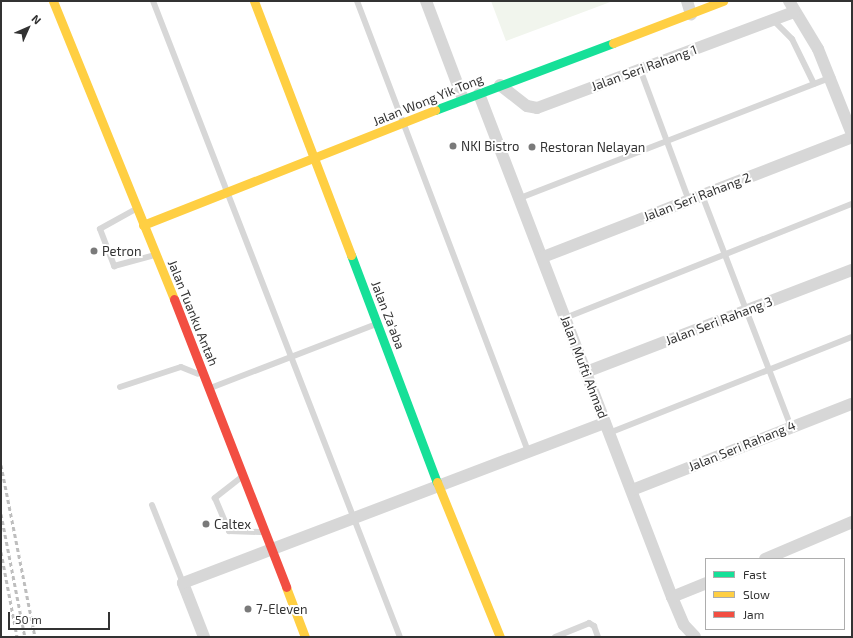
<!DOCTYPE html>
<html>
<head>
<meta charset="utf-8">
<style>
	body { margin:0 }
	#map { position:relative; width:853px; height:638px; overflow:hidden; background:#fff; font-family:"Exo 2",sans-serif }
	div>[style] { position:absolute }
	.green>* { inset:0; background:#f1f5ed }
	.lane>* { height:6px; margin:-3px; padding:0 3px; transform-origin:3px; border-radius:3px; background:#d7d7d7 }
	.street>* { height:12px; margin:-6px; padding:0 6px; transform-origin:6px; border-radius:6px; background:#d7d7d7 }
	.fast>* { height:9px; margin:-4.5px; padding:0 4.5px; transform-origin:4.5px; border-radius:4.5px; background:#16e098 }
	.slow>* { height:9px; margin:-4.5px; padding:0 4.5px; transform-origin:4.5px; border-radius:4.5px; background:#ffcf43 }
	.jam>* { height:9px; margin:-4.5px; padding:0 4.5px; transform-origin:4.5px; border-radius:4.5px; background:#f24e42 }
	.rail>* { height:3px; margin-top:-1.5px; transform-origin:0; background:repeating-linear-gradient(90deg,#bebebe 0 4px,transparent 0 7px) }
	.dots>* { width:11px; height:11px; translate:-50% -50%; box-sizing:border-box; border:2px solid #fff; border-radius:50% }
	span { translate:-50% -50%; white-space:nowrap; text-align:center; line-height:1.15; -webkit-text-stroke:4px #fff; paint-order:stroke }
	.street-label { font-size:13px; color:#333 }
	.poi-label { font-size:13px; color:#333 }
	.left { translate:0 -50%; text-align:left }
	.frame { position:absolute; inset:0; border:2px solid #333; pointer-events:none }
	.legend { position:absolute; left:705px; top:558px; width:140px; height:72px; box-sizing:border-box; background:#fff; border:1px solid #adadad; margin:0; padding:5px 7px; list-style:none; font-size:12px; color:#333 }
	.legend li { display:flex; align-items:center; gap:8px; height:20px }
	.legend b { width:20px; border:1px solid #adadad }
	.north { position:absolute; left:8px; top:8px; width:40px; height:40px; -webkit-text-stroke:3px #fff; paint-order:stroke; rotate:45deg; font-size:11px; font-weight:700; line-height:16px; text-align:center; color:#333 }
	.north::after { content:''; display:block; margin:auto; width:14px; height:18px; background:#333; clip-path:polygon(50% 0,100% 100%,50% 72%,0 100%) }
	.scale { position:absolute; left:8px; top:612px; width:102px; height:18px; box-sizing:border-box; border:2px solid #333; border-top:0; padding-left:5px; font-size:12px; line-height:14px; white-space:nowrap; color:#333; -webkit-text-stroke:3px #fff; paint-order:stroke }
</style>
</head>
<body>
<div id="map">
	<div class="green">
		<i style="clip-path:polygon(491px 1px,613px 1px,506px 41px)"></i>
	</div>
	<div class="lane">
		<i style="left:153px;top:1px;width:682px;rotate:68.78deg"></i>
		<i style="left:357px;top:1px;width:482px;rotate:69.2deg"></i>
		<i style="left:773px;top:20px;width:27px;rotate:45deg"></i>
		<i style="left:792px;top:39px;width:50px;rotate:63.9deg"></i>
		<i style="left:640px;top:69px;width:141px;rotate:69.6deg"></i>
		<i style="left:702px;top:195px;width:248px;rotate:69deg"></i>
		<i style="left:520px;top:198px;width:335px;rotate:-21.2deg"></i>
		<i style="left:134px;top:210px;width:39px;rotate:151deg"></i>
		<i style="left:100px;top:229px;width:40px;rotate:69deg"></i>
		<i style="left:114px;top:266px;width:39px;rotate:-15deg"></i>
		<i style="left:565px;top:318px;width:309px;rotate:-21.7deg"></i>
		<i style="left:120px;top:387px;width:64px;rotate:-18.2deg"></i>
		<i style="left:181px;top:367px;width:18px;rotate:22deg"></i>
		<i style="left:213px;top:387px;width:173px;rotate:-21.1deg"></i>
		<i style="left:609px;top:433px;width:261px;rotate:-21.6deg"></i>
		<i style="left:239px;top:479px;width:31px;rotate:142deg"></i>
		<i style="left:215px;top:498px;width:36px;rotate:67deg"></i>
		<i style="left:229px;top:531px;width:31px;rotate:2deg"></i>
		<i style="left:152px;top:505px;width:84px;rotate:68.3deg"></i>
		<i style="left:555px;top:637px;width:37px;rotate:-22deg"></i>
		<i style="left:589px;top:623px;width:6px;rotate:31deg"></i>
		<i style="left:594px;top:626px;width:12px;rotate:70deg"></i>
	</div>
	<div class="street">
		<i style="left:426px;top:1px;width:105px;rotate:69.3deg"></i>
		<i style="left:687px;top:1px;width:14px;rotate:73deg"></i>
		<i style="left:789px;top:1px;width:56px;rotate:58.9deg"></i>
		<i style="left:818px;top:49px;width:92px;rotate:68.2deg"></i>
		<i style="left:500px;top:85px;width:34px;rotate:38deg"></i>
		<i style="left:527px;top:106px;width:10px;rotate:11deg"></i>
		<i style="left:537px;top:108px;width:274px;rotate:-20.5deg"></i>
		<i style="left:479px;top:94px;width:539px;rotate:69.01deg"></i>
		<i style="left:672px;top:597px;width:30px;rotate:67deg"></i>
		<i style="left:684px;top:625px;width:16px;rotate:47deg"></i>
		<i style="left:543px;top:257px;width:331px;rotate:-21.2deg"></i>
		<i style="left:586px;top:372px;width:285px;rotate:-21deg"></i>
		<i style="left:632px;top:490px;width:236px;rotate:-21.4deg"></i>
		<i style="left:765px;top:559px;width:95px;rotate:-23deg"></i>
		<i style="left:672px;top:597px;width:37px;rotate:-22deg"></i>
		<i style="left:204px;top:637px;width:58px;rotate:-111.3deg"></i>
		<i style="left:183px;top:583px;width:451px;rotate:-20.8deg"></i>
	</div>
	<div class="fast">
		<i style="left:435px;top:110px;width:190px;rotate:-20.6deg"></i>
		<i style="left:351px;top:255px;width:243px;rotate:69.3deg"></i>
	</div>
	<div class="slow">
		<i style="left:53px;top:1px;width:322px;rotate:67.9deg"></i>
		<i style="left:254px;top:1px;width:272px;rotate:69.1deg"></i>
		<i style="left:613px;top:43px;width:118px;rotate:-20.9deg"></i>
		<i style="left:143px;top:225px;width:314px;rotate:-21.5deg"></i>
		<i style="left:437px;top:482px;width:167px;rotate:67.9deg"></i>
		<i style="left:286px;top:587px;width:53px;rotate:69.2deg"></i>
	</div>
	<div class="jam">
		<i style="left:174px;top:299px;width:309px;rotate:68.7deg"></i>
	</div>
	<div class="rail">
		<i style="left:1px;top:465px;width:175px;rotate:78.8deg"></i>
		<i style="left:1px;top:514px;width:125px;rotate:79deg"></i>
		<i style="left:1px;top:552px;width:86px;rotate:79.3deg"></i>
	</div>
	<div class="dots">
		<i style="left:453px;top:146px;background:#7a7a7a"></i>
		<i style="left:532px;top:147px;background:#7a7a7a"></i>
		<i style="left:94px;top:251px;background:#7a7a7a"></i>
		<i style="left:206px;top:524px;background:#7a7a7a"></i>
		<i style="left:248px;top:609px;background:#7a7a7a"></i>
	</div>
	<div class="street-label">
		<span style="left:644px;top:68px;rotate:-20deg">Jalan Seri Rahang 1</span>
		<span style="left:428px;top:100px;rotate:-22deg">Jalan Wong Yik Tong</span>
		<span style="left:697px;top:197px;rotate:-21deg">Jalan Seri Rahang 2</span>
		<span style="left:193px;top:313px;rotate:68deg">Jalan Tuanku Antah</span>
		<span style="left:388px;top:315px;rotate:69deg">Jalan Za'aba</span>
		<span style="left:719px;top:321px;rotate:-21deg">Jalan Seri Rahang 3</span>
		<span style="left:584px;top:367px;rotate:69deg">Jalan Mufti Ahmad</span>
		<span style="left:742px;top:446px;rotate:-22deg">Jalan Seri Rahang 4</span>
	</div>
	<div class="poi-label">
		<span class="left" style="left:461px;top:146px">NKI Bistro</span>
		<span class="left" style="left:540px;top:147px">Restoran Nelayan</span>
		<span class="left" style="left:102px;top:251px">Petron</span>
		<span class="left" style="left:214px;top:524px">Caltex</span>
		<span class="left" style="left:256px;top:609px">7-Eleven</span>
	</div>
	<div class="frame"></div>
	<ul class="legend">
	<li><b style="height:5px;background:#16e098"></b>Fast</li>
	<li><b style="height:5px;background:#ffcf43"></b>Slow</li>
	<li><b style="height:5px;background:#f24e42"></b>Jam</li>
	</ul>
	<div class="north">N</div>
	<div class="scale">50 m</div>
</div>
</body>
</html>
